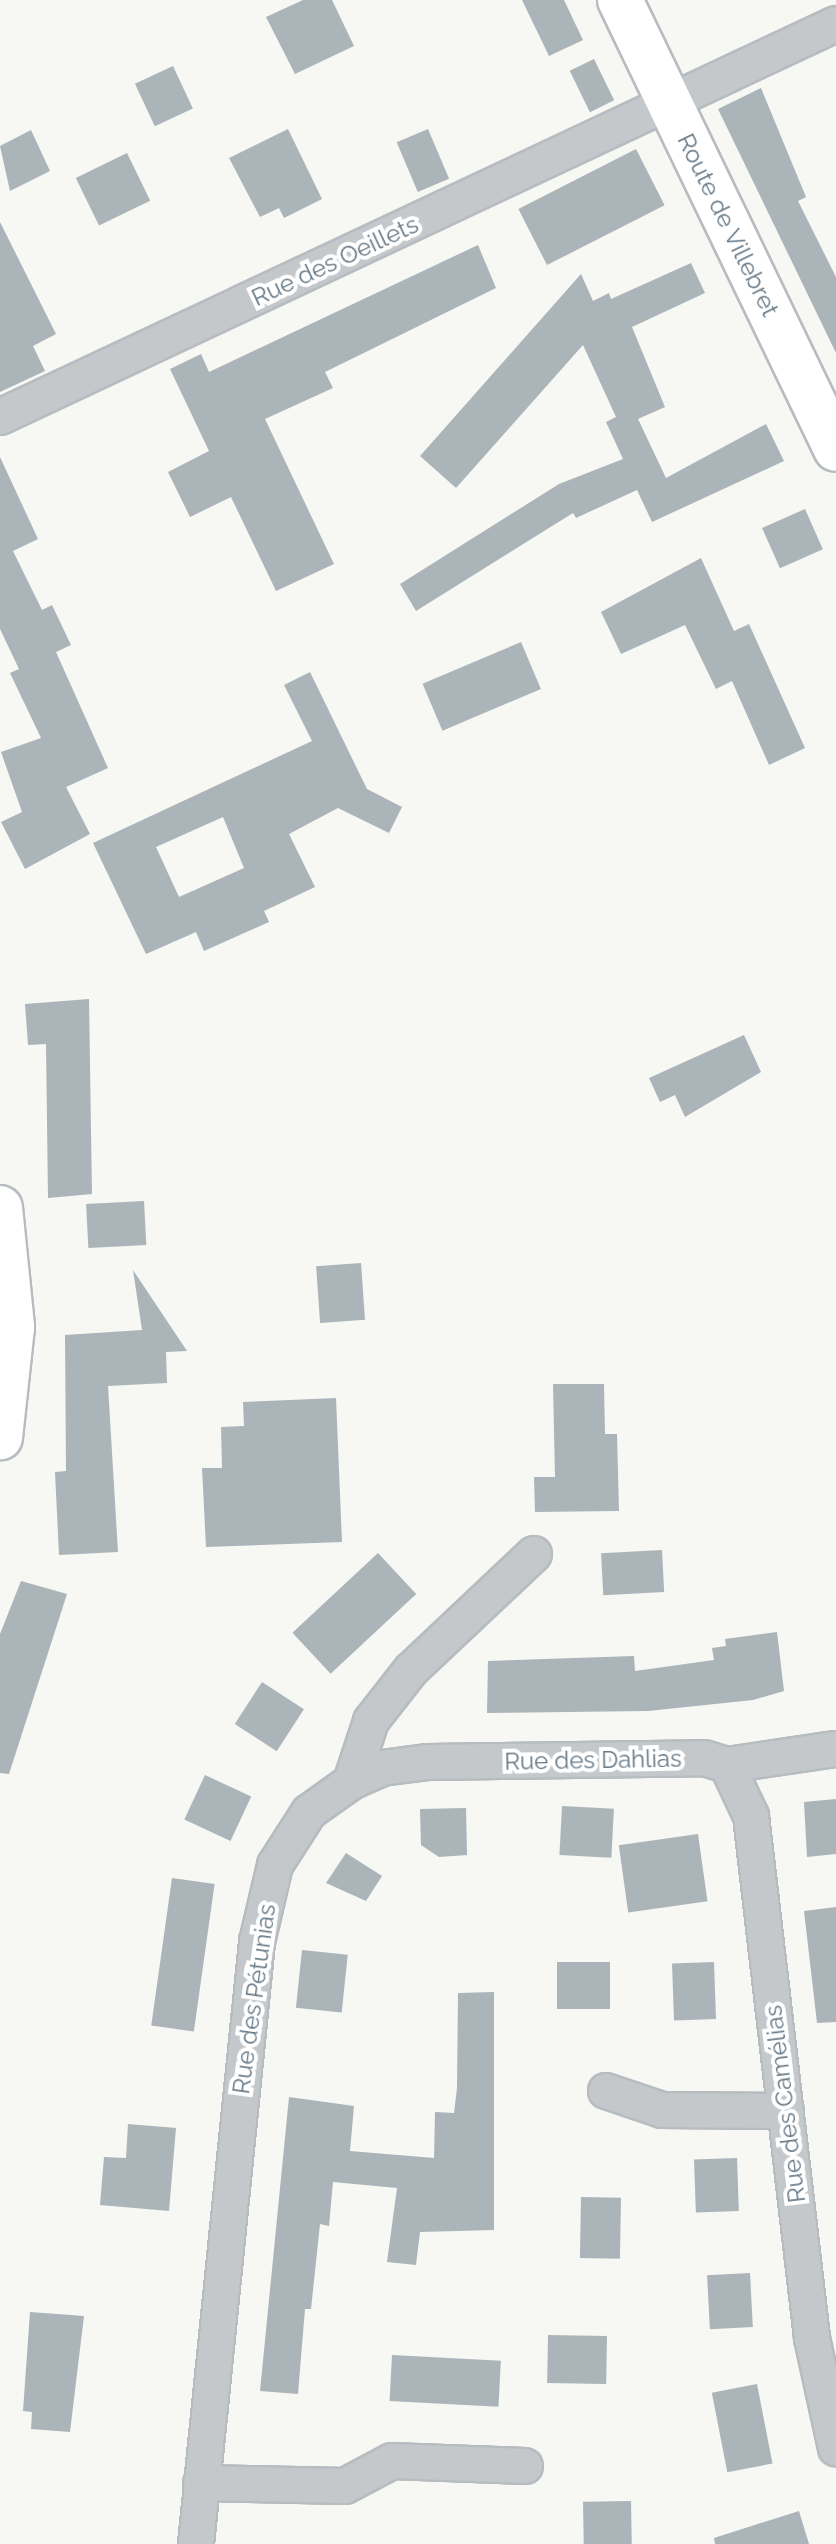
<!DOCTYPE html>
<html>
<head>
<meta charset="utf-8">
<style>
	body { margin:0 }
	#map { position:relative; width:836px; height:2544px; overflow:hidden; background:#f7f7f4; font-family:Raleway,sans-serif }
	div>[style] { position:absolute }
	.building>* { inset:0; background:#abb4b9; transform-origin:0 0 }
	.roads { filter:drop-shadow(2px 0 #b6bcc0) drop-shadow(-2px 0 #b6bcc0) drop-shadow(0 2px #b6bcc0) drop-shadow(0 -2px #b6bcc0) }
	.street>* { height:34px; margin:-17px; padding:0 17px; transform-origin:17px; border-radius:17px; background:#c4c8cb }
	.secondary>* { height:44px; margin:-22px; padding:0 22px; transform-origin:22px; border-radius:22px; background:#fff }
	span { translate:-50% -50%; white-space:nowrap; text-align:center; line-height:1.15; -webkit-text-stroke:8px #fff; paint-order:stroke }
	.street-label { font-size:24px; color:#657886 }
</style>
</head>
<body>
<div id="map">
	<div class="building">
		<i style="clip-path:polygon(303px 0,332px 0,354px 46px,295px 74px,266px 17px)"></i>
		<i style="clip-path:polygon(522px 0,564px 0,583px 40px,549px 56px)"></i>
		<i style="left:594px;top:59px;width:46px;height:27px;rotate:64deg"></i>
		<i style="left:173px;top:66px;width:47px;height:42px;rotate:65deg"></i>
		<i style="clip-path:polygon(761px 88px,806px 197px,798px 201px,836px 277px,836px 353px,718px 109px)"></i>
		<i style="clip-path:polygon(288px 129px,322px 199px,284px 218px,279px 208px,260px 217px,229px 158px)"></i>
		<i style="left:428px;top:129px;width:54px;height:34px;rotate:67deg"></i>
		<i style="clip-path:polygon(31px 130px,50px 171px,10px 191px,0 146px)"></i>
		<i style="left:636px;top:149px;width:63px;height:132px;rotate:63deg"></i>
		<i style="left:127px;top:153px;width:53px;height:57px;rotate:64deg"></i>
		<i style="clip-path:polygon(0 222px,56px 334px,33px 346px,45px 371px,0 392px)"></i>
		<i style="clip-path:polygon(478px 245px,496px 288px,325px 372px,333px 388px,265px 419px,334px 564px,276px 591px,231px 497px,190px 517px,168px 472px,209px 451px,170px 369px,201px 354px,209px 372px)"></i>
		<i style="clip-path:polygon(691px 263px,705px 293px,632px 327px,665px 407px,638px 419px,666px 478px,766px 424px,784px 461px,652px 522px,637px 490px,576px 518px,573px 513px,416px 611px,400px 584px,559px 484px,623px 459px,606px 422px,616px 417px,583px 345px,456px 488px,420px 456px,581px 274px,593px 301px,609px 293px,611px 299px)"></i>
		<i style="clip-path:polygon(0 457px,38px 539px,13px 551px,42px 610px,52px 605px,71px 645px,56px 652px,108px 768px,66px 787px,90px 834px,25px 869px,1px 822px,22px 812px,1px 752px,41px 738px,10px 673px,19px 669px,0 629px)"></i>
		<i style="left:805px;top:509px;width:44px;height:47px;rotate:66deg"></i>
		<i style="clip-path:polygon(701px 558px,734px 631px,749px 624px,805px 748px,769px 765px,732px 681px,716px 689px,685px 625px,621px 654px,601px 612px)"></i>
		<i style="left:521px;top:642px;width:51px;height:107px;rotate:67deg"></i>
		<i style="clip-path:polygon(evenodd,310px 672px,367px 789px,402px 807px,389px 833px,338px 808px,289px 834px,315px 887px,264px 911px,269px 922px,204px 951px,196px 932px,146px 954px,93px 843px,312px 741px,284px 685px,310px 672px,223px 817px,244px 868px,179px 897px,156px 847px,223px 817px)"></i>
		<i style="clip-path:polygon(89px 999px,92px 1194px,48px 1198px,46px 1044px,28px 1045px,25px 1004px)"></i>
		<i style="clip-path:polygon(744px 1035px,761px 1072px,685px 1117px,675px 1095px,660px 1102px,649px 1078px)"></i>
		<i style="left:144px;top:1201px;width:44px;height:58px;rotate:87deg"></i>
		<i style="left:361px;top:1263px;width:57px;height:45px;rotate:86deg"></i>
		<i style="clip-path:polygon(133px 1270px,187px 1351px,166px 1352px,167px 1383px,108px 1386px,118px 1552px,59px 1555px,55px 1472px,66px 1471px,65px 1335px,142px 1330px)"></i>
		<i style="clip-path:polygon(553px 1384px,604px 1384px,605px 1434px,617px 1434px,619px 1511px,535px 1512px,534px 1477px,555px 1477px)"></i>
		<i style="clip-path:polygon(336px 1398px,342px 1542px,206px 1547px,202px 1468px,222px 1468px,221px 1427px,244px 1426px,243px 1402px)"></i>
		<i style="left:662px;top:1550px;width:42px;height:61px;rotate:87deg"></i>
		<i style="left:378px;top:1553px;width:56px;height:117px;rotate:47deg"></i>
		<i style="clip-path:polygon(21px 1581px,67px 1594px,9px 1774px,0 1773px,0 1634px)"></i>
		<i style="clip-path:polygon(777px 1632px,784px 1691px,753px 1700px,648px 1711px,487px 1713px,488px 1661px,634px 1656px,635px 1671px,714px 1660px,712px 1648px,726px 1646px,725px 1639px)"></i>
		<i style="left:262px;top:1682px;width:50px;height:50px;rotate:33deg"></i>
		<i style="left:205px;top:1775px;width:51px;height:49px;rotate:25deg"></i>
		<i style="clip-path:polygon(836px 1799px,836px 1854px,807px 1857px,804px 1802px)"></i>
		<i style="left:562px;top:1806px;width:52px;height:49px;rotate:3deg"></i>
		<i style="clip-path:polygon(466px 1808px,467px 1855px,439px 1857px,421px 1845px,420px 1809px)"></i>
		<i style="left:698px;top:1834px;width:68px;height:80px;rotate:82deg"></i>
		<i style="clip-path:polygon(346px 1853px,382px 1876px,366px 1901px,326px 1883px)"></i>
		<i style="left:172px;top:1878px;width:43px;height:149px;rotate:8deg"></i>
		<i style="clip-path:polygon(836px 1907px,836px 2022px,817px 2023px,804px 1911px)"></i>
		<i style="left:302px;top:1950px;width:46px;height:58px;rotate:6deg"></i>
		<i style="left:557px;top:1962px;width:53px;height:47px"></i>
		<i style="left:714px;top:1962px;width:57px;height:42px;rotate:88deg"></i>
		<i style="clip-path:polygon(494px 1992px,494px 2230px,420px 2232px,416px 2265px,387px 2262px,397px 2188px,333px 2182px,329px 2226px,320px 2224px,311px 2309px,305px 2309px,298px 2394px,260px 2391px,289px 2097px,354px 2106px,350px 2151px,434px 2158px,435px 2112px,454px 2113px,457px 2088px,458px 1993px)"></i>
		<i style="clip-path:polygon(128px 2124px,176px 2128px,169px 2211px,100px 2205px,104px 2157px,126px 2158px)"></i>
		<i style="left:737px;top:2158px;width:53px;height:43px;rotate:88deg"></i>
		<i style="left:581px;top:2197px;width:40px;height:61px;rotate:1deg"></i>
		<i style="left:750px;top:2273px;width:54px;height:43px;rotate:87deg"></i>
		<i style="clip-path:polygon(30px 2312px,84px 2316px,70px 2432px,31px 2429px,32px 2412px,23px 2411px)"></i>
		<i style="left:548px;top:2335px;width:59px;height:48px;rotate:1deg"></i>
		<i style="left:392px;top:2355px;width:109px;height:46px;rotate:3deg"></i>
		<i style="left:757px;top:2384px;width:81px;height:46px;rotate:79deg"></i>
		<i style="left:631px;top:2501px;width:43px;height:48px;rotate:89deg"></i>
		<i style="clip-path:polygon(799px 2511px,809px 2544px,715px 2544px,714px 2538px)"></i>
	</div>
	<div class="roads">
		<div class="street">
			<i style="left:0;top:417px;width:924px;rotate:-25.18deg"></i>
			<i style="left:727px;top:1765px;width:56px;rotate:64.8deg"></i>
			<i style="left:751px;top:1816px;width:526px;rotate:83.33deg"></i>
			<i style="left:812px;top:2338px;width:113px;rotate:77.7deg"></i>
			<i style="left:351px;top:1782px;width:34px;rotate:-24deg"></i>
			<i style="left:382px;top:1768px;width:45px;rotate:-7.6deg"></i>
			<i style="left:427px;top:1762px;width:277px;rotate:-0.8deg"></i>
			<i style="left:704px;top:1758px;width:24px;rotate:17deg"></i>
			<i style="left:727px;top:1765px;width:110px;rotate:-8.4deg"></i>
			<i style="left:606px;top:2091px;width:59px;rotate:18.7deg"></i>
			<i style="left:662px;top:2110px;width:124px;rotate:0.5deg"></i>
			<i style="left:201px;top:2483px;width:144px;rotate:1.2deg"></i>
			<i style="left:345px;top:2486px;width:53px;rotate:-28deg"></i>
			<i style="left:392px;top:2461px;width:133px;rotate:2.2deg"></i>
			<i style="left:196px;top:2544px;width:605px;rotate:-84.21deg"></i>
			<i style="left:257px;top:1942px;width:79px;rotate:-76.8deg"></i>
			<i style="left:275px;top:1865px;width:63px;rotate:-57.3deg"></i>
			<i style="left:309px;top:1812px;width:52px;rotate:-35.5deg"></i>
			<i style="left:351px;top:1782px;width:64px;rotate:-71.8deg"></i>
			<i style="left:371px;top:1721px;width:65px;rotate:-51.9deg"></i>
			<i style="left:411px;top:1670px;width:169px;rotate:-43.3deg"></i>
		</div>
		<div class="secondary">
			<i style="left:620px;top:0;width:498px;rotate:64.3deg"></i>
			<i style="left:0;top:1208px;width:120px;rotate:84.2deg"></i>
			<i style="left:12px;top:1327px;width:111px;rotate:96.2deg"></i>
		</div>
	</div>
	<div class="street-label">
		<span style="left:728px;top:225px;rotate:64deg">Route de Villebret</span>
		<span style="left:335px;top:261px;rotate:-25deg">Rue des Oeillets</span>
		<span style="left:593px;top:1760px;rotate:-1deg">Rue des Dahlias</span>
		<span style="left:254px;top:1999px;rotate:-82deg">Rue des Pétunias</span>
		<span style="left:785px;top:2104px;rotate:-97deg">Rue des Camélias</span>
	</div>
</div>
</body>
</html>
